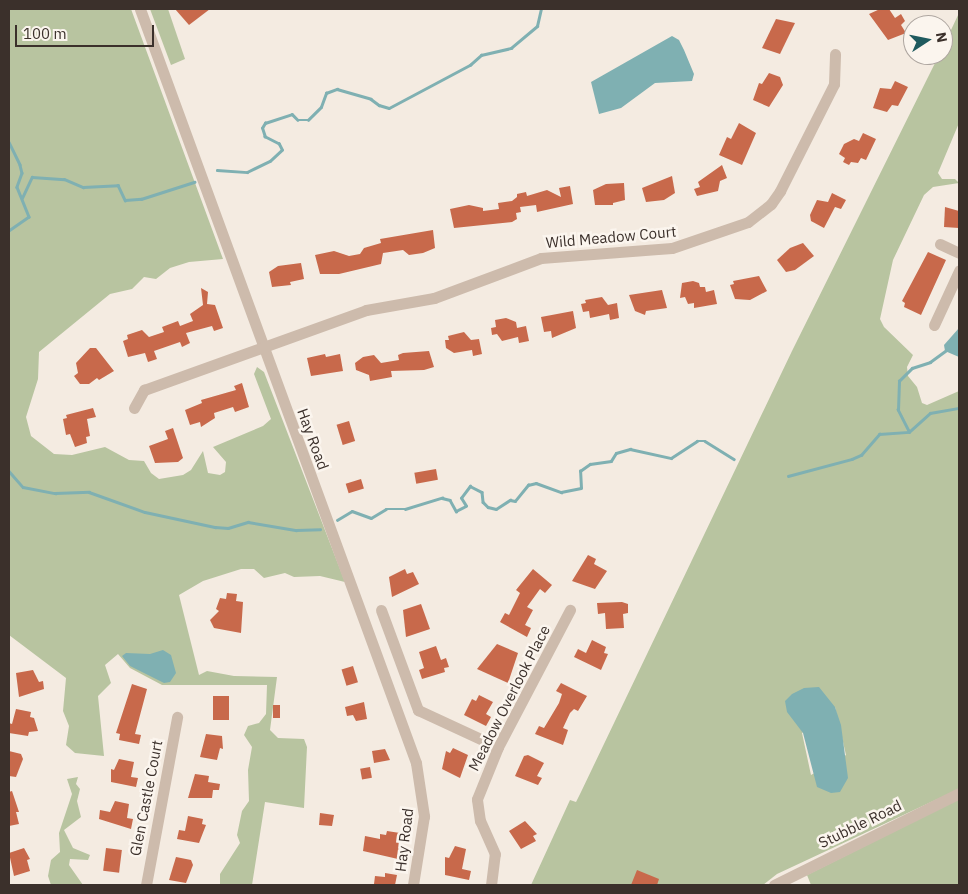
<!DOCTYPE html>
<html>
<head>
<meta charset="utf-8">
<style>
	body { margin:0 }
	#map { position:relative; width:968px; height:894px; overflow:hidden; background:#f4ebe1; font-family:"IBM Plex Sans",sans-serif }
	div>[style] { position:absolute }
	.green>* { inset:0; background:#b8c4a0 }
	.water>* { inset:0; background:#7fb0b2 }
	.stream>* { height:2.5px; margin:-1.25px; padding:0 1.25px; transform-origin:1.25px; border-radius:1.25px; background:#7fb0b2 }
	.building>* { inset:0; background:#c8694b; transform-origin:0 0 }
	.minor>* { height:11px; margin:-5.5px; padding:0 5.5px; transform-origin:5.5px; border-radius:5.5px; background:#cdbbac }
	span { translate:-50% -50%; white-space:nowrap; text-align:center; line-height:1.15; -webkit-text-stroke:5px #fbf5ee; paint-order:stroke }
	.street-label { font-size:15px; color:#3b302b }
	.frame { position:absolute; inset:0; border:10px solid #3b302b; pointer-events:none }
	.north { position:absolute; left:903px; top:15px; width:50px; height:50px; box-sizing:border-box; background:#fbf5ee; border:1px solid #aea6a0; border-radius:50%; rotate:79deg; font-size:14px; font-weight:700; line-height:20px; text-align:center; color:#3b302b }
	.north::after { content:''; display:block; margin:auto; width:18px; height:22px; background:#1f5a5e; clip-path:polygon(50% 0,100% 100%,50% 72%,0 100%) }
	.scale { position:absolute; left:15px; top:25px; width:139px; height:22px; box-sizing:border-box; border:2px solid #3b302b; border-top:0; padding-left:6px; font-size:15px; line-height:18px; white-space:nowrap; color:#3b302b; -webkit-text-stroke:4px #fbf5ee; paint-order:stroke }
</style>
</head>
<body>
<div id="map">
	<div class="green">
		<i style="clip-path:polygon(9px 9px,131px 9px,223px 259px,189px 262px,170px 268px,156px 279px,144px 277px,132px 289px,110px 294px,39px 352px,38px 379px,26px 417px,31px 436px,54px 454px,72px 455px,105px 447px,129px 460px,144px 461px,151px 473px,159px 479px,183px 475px,191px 470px,203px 451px,208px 473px,220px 475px,225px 472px,226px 462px,213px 447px,263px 426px,271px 419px,254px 374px,257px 367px,264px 372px,345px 582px,320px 576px,294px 577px,285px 573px,264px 578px,254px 569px,241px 569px,203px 581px,179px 595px,199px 675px,207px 671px,234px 676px,277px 677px,270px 730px,278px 738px,304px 739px,307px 747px,304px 808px,265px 802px,252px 885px,220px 885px,220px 874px,240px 843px,237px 835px,242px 811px,249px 801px,248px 770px,252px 747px,244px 735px,248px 726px,259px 723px,266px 714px,267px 685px,162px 685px,130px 668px,118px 654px,105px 665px,111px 683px,98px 696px,104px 756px,75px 753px,66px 745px,69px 726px,63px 711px,66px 678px,9px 635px)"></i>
		<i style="clip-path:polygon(150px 9px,168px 9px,185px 59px,171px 65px)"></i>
		<i style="clip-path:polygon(evenodd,959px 13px,959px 123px,938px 173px,942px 179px,955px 179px,959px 183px,933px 187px,924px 195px,893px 260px,880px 319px,884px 327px,913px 355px,907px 367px,908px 376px,917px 387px,922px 403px,927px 405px,959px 391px,959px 789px,777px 874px,763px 885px,531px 885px,570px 800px,576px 802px,581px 792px,792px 351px,939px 55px,943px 55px,943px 47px,959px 13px,835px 707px,846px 755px,811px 775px,802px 733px,835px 707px)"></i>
		<i style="clip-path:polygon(78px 777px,76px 784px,80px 789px,77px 801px,81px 817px,64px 830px,73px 848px,90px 855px,88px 860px,70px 859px,69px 865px,83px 885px,51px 885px,48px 876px,51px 860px,60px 852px,59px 833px,72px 794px,67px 779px)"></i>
		<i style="clip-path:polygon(959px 799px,959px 885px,811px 885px,807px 875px)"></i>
	</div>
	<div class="water">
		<i style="clip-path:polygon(672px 36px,679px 40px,684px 50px,694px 74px,692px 81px,655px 83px,621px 108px,599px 114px,591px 82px)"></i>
		<i style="clip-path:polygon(959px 328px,959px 357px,945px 351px,944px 345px)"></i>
		<i style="clip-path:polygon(163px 650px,171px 655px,176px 673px,170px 682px,164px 683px,130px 666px,122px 656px,126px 653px,150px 654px)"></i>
		<i style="clip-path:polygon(819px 687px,835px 707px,841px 725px,848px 778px,840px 792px,831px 793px,817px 787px,803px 733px,787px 712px,785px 701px,792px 694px,804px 688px)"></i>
	</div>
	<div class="stream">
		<i style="left:9px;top:142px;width:25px;rotate:64deg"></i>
		<i style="left:20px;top:165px;width:8px;rotate:76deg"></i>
		<i style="left:22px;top:173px;width:15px;rotate:110deg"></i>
		<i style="left:17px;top:187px;width:32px;rotate:68deg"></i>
		<i style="left:29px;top:217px;width:24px;rotate:145deg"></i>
		<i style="left:217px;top:170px;width:30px;rotate:4deg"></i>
		<i style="left:247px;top:172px;width:25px;rotate:-26deg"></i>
		<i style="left:270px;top:161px;width:16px;rotate:-43deg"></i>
		<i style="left:282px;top:150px;width:7px;rotate:-117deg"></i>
		<i style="left:279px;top:144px;width:16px;rotate:-153deg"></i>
		<i style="left:265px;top:137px;width:9px;rotate:-108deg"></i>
		<i style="left:262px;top:128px;width:6px;rotate:-59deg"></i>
		<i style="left:265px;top:123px;width:28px;rotate:-18deg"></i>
		<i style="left:292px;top:114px;width:8px;rotate:45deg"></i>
		<i style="left:298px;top:120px;width:10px"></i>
		<i style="left:308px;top:120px;width:18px;rotate:-45deg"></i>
		<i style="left:321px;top:107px;width:15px;rotate:-70deg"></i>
		<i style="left:326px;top:93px;width:12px;rotate:-20deg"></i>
		<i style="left:337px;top:89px;width:35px;rotate:16deg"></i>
		<i style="left:371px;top:99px;width:10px;rotate:37deg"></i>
		<i style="left:379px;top:105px;width:10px;rotate:17deg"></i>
		<i style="left:389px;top:108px;width:92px;rotate:-28deg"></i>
		<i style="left:470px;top:65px;width:15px;rotate:-42deg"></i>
		<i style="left:481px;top:55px;width:31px;rotate:-13deg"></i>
		<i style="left:511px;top:48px;width:34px;rotate:-40deg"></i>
		<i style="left:537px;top:26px;width:17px;rotate:-77deg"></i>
		<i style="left:22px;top:198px;width:23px;rotate:-65deg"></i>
		<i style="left:32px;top:177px;width:32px;rotate:4deg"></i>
		<i style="left:64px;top:179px;width:21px;rotate:23deg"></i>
		<i style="left:83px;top:187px;width:35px;rotate:-3deg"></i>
		<i style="left:118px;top:185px;width:17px;rotate:65deg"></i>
		<i style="left:125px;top:200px;width:16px;rotate:-4deg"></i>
		<i style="left:141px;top:199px;width:56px;rotate:-17.8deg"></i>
		<i style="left:909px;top:432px;width:25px;rotate:-117deg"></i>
		<i style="left:898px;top:410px;width:29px;rotate:-88deg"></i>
		<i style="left:899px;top:381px;width:18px;rotate:-45deg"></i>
		<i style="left:912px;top:368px;width:19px;rotate:-18deg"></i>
		<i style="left:930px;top:362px;width:19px;rotate:-36deg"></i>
		<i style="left:9px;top:471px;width:21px;rotate:49deg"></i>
		<i style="left:23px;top:487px;width:33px;rotate:11deg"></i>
		<i style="left:55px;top:493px;width:34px;rotate:-2deg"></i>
		<i style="left:89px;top:492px;width:59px;rotate:19.7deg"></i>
		<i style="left:145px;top:512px;width:72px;rotate:12.1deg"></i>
		<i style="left:215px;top:527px;width:13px;rotate:4deg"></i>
		<i style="left:228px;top:528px;width:21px;rotate:-17deg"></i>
		<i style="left:248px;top:522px;width:49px;rotate:9.5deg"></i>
		<i style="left:296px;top:530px;width:24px;rotate:-2deg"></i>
		<i style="left:788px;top:476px;width:66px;rotate:-14.9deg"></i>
		<i style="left:852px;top:459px;width:10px;rotate:-24deg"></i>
		<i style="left:861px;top:455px;width:28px;rotate:-49deg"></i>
		<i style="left:879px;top:434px;width:30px;rotate:-4deg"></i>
		<i style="left:909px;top:432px;width:28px;rotate:-42deg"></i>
		<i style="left:930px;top:413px;width:29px;rotate:-10deg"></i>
		<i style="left:337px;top:520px;width:17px;rotate:-31deg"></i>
		<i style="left:352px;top:511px;width:20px;rotate:20deg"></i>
		<i style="left:371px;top:518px;width:17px;rotate:-31deg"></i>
		<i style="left:386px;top:509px;width:19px"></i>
		<i style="left:405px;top:509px;width:39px;rotate:-17deg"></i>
		<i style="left:442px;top:498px;width:8px;rotate:14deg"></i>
		<i style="left:450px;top:500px;width:13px;rotate:61deg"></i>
		<i style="left:456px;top:511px;width:11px;rotate:-27deg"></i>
		<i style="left:466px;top:506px;width:9px;rotate:-122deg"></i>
		<i style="left:461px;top:498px;width:15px;rotate:-53deg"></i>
		<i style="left:470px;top:486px;width:13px;rotate:27deg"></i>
		<i style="left:482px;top:492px;width:10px;rotate:84deg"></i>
		<i style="left:483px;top:502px;width:7px;rotate:45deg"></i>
		<i style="left:488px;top:507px;width:8px;rotate:14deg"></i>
		<i style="left:496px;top:509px;width:17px;rotate:-33deg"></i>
		<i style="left:510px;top:500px;width:5px;rotate:11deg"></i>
		<i style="left:515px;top:501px;width:21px;rotate:-51deg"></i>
		<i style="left:528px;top:485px;width:8px;rotate:-14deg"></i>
		<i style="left:536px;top:483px;width:27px;rotate:20deg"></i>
		<i style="left:561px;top:492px;width:20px;rotate:-11deg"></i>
		<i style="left:581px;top:488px;width:17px;rotate:-93deg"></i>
		<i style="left:580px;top:471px;width:12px;rotate:-35deg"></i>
		<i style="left:590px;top:464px;width:21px;rotate:-8deg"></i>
		<i style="left:611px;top:461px;width:9px;rotate:-58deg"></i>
		<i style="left:616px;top:453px;width:15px;rotate:-16deg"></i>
		<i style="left:630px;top:449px;width:42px;rotate:12.4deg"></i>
		<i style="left:671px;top:458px;width:31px;rotate:-33deg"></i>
		<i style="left:697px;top:441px;width:8px"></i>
		<i style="left:705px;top:441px;width:34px;rotate:32deg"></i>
	</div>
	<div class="building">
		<i style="clip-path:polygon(175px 9px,210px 9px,189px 25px)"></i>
		<i style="clip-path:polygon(880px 9px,889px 9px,895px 18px,901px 14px,905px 21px,901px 25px,906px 33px,888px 40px,869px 14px)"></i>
		<i style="clip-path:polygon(776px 19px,795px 23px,780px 54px,762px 48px)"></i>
		<i style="clip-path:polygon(769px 73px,780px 77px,783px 85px,769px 107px,753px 100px,759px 83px,762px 84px)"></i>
		<i style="clip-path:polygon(895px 81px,908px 87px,898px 106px,892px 105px,887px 112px,873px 108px,880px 88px,891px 89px)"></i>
		<i style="clip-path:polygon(739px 123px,756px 133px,742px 165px,719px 155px,727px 137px,731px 139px)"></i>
		<i style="clip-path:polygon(863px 133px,876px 139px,866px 160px,861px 158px,858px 163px,851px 162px,849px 165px,843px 162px,845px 158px,839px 154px,844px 144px,854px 139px,859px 141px)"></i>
		<i style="clip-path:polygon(722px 165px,727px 178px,720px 181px,718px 191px,697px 196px,694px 189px,700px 187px,698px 182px)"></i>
		<i style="clip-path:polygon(672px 176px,675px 193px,664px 200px,646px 202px,642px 188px)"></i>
		<i style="clip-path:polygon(624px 183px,625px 200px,613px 203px,613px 205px,595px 205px,593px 190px,606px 184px)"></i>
		<i style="clip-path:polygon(570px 186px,573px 204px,537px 212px,536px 205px,520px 207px,521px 212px,516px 213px,517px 219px,512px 222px,454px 228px,450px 209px,469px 205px,483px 208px,483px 211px,499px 209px,498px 203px,512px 201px,517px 197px,517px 194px,526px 192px,527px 196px,547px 190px,561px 197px,559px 188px)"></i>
		<i style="clip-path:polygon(832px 193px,846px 200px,841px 209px,835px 207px,824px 228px,811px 221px,810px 215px,817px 200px,828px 202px)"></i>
		<i style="clip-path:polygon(945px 207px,959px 211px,959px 228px,944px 227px)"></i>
		<i style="clip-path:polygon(433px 230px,435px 248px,423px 253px,409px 255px,403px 250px,383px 253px,381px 264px,339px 274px,320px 274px,315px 255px,334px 251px,349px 256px,360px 254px,364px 248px,381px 243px,380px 239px)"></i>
		<i style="clip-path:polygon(803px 243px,814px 256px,795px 270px,786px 272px,777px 260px,790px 248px)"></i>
		<i style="clip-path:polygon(928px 252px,946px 260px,921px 315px,904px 307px,905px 303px,902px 301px)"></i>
		<i style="clip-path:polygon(301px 263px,304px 279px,290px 282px,291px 285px,272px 287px,269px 272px,278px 266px)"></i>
		<i style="clip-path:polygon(759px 276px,767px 291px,750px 300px,735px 299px,730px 285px,734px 284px,733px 281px)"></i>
		<i style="clip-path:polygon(693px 281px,699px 283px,700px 287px,705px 287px,706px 292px,714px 290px,717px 304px,694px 308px,694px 303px,688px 304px,685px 297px,680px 298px,682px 283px)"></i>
		<i style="clip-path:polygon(201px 288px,208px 292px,207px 304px,215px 305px,223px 328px,214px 331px,212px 326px,186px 333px,190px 343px,182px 347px,180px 342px,154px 351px,157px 359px,148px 362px,145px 353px,128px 357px,123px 341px,128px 339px,127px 335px,142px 330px,149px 337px,164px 332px,162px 327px,178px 321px,180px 326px,193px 321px,190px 314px,203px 305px)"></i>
		<i style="clip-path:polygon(662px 290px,667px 308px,646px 311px,645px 315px,635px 311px,629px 295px)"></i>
		<i style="clip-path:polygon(602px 297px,608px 305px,617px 303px,619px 318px,610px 320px,609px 314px,590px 318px,589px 311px,583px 312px,581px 304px,586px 303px,585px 300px)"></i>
		<i style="clip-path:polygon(573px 311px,576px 328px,552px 338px,551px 331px,544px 332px,541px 317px)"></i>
		<i style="clip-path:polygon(506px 318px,516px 322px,517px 328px,526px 326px,529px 341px,519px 343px,518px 337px,502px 341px,497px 334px,492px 335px,491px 328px,496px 327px,495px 320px)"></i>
		<i style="clip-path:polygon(464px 332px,471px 340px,479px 339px,482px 354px,473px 356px,472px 350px,454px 353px,446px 348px,445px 340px,449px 340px,448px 336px)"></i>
		<i style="clip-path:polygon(90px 348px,96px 348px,114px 371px,99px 380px,97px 378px,89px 384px,80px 384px,74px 376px,78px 373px,76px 363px)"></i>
		<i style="clip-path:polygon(429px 351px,434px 367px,424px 370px,391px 371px,392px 377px,370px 381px,369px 375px,356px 370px,355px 363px,363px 357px,374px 355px,381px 363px,399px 360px,398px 355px,403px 353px)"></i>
		<i style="clip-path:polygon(325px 354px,326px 357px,340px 354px,343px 371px,311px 376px,307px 358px)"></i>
		<i style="clip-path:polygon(242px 383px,249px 407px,235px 412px,233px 407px,214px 413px,215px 418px,201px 427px,200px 422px,190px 425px,185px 410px,202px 403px,201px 400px,236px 390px,234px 386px)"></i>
		<i style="clip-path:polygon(93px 408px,96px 417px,87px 419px,90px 436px,86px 437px,87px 443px,75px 447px,70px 434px,66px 435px,63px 419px,67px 418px,66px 415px)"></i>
		<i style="left:349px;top:421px;width:21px;height:13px;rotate:73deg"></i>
		<i style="clip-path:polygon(173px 428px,183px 458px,178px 462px,155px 463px,149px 446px,168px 439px,165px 431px)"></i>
		<i style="left:436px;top:469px;width:11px;height:22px;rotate:80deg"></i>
		<i style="left:361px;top:479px;width:10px;height:16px;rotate:73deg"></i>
		<i style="clip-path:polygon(588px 555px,596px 559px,594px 564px,607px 571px,595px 589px,572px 581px)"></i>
		<i style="clip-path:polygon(405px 569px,407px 574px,413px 572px,419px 584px,392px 597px,389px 577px)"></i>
		<i style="clip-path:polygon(533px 569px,552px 585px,545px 593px,540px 589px,527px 607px,533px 610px,525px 625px,531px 628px,527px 637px,500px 622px,505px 613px,509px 615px,520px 593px,516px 590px)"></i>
		<i style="clip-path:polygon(227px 593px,237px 594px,236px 601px,243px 602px,241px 633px,214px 628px,210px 620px,219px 611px,216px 609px,220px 598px,226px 599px)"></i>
		<i style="clip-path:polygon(622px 602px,628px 604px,628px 613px,623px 614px,624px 628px,606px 629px,605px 613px,598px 614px,597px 603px)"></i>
		<i style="clip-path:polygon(421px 604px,430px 629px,406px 637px,403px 610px)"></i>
		<i style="clip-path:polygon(592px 640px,606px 647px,604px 653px,608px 654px,601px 670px,574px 657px,578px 649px,586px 653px)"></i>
		<i style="clip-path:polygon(497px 644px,518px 653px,508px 683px,477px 669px)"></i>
		<i style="clip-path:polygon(436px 646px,441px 660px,446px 658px,449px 667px,444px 668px,445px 672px,422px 679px,419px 670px,424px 668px,419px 652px)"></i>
		<i style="left:353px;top:666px;width:17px;height:12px;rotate:73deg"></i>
		<i style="clip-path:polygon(33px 670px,39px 682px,43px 681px,44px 689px,19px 697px,16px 673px)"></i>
		<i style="clip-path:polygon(561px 683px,587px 696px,578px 711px,574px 709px,570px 713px,563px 728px,568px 730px,563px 745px,535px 734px,539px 726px,544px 728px,559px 703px,562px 694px,556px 691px)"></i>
		<i style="clip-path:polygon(132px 684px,147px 689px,135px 734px,141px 735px,139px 744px,119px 740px,120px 734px,116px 733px)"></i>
		<i style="clip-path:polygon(479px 695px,493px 702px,486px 714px,491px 717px,486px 726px,464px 715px,472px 699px,476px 701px)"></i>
		<i style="left:213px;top:696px;width:16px;height:24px"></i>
		<i style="clip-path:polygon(364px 702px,367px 719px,356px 721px,353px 715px,347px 716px,345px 707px)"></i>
		<i style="left:273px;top:705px;width:7px;height:13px"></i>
		<i style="clip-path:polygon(16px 709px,31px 712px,30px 717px,34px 718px,38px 731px,29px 732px,28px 736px,9px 733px,9px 723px,12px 724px)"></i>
		<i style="clip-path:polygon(206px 734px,222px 736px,223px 749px,220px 748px,217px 760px,200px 757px)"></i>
		<i style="clip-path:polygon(453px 748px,468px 755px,460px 778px,442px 769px,446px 751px,450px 753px)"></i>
		<i style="clip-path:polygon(385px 749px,390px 760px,374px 763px,372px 751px)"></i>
		<i style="clip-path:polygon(9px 751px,21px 754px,23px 759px,16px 777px,9px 776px)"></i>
		<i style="clip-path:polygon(528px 755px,544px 763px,537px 776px,542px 778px,538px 785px,515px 776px,524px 756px)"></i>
		<i style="clip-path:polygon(119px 759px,134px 762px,131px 777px,138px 778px,136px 787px,111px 782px,111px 769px,114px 770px)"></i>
		<i style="left:370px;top:767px;width:11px;height:10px;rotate:80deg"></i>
		<i style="clip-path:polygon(195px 774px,209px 776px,208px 782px,220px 784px,219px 790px,213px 790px,212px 798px,188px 798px)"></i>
		<i style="clip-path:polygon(12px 791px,19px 812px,16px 812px,19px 824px,9px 826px,9px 792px)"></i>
		<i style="clip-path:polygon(115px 801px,129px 804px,127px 818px,133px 819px,131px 829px,99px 819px,100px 810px,110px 812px)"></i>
		<i style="clip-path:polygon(320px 813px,334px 815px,332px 826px,319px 825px)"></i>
		<i style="clip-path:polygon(188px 816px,203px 819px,202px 824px,206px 825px,199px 843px,177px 839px,179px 830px,185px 831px)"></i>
		<i style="clip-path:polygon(525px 821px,537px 834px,533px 836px,536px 841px,521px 849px,509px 831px)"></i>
		<i style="clip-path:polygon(387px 831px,400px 833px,398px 859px,363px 851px,365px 836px,380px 839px,380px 834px,386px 835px)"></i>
		<i style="clip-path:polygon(455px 846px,466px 849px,462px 869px,471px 871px,469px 880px,445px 875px,445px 857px,449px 858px)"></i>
		<i style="clip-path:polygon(24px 848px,30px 859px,27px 860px,30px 871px,14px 876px,9px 853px)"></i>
		<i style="left:106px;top:848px;width:16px;height:23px;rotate:7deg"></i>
		<i style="clip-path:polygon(176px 857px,191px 860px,193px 865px,186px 883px,169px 880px)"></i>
		<i style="clip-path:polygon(637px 870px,659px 879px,657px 885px,631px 885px)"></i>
		<i style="clip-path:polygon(385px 873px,397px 875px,395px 885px,374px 884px,375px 876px,385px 877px)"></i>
	</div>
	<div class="minor">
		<i style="left:140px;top:9px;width:803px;rotate:69.89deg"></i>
		<i style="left:416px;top:763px;width:54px;rotate:81.4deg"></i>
		<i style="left:424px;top:816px;width:70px;rotate:99.1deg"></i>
		<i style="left:940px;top:244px;width:21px;rotate:25deg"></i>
		<i style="left:934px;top:325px;width:60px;rotate:-65.2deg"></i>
		<i style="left:134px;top:408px;width:21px;rotate:-61deg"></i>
		<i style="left:144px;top:390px;width:236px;rotate:-19.8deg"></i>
		<i style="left:366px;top:310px;width:69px;rotate:-10deg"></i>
		<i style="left:434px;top:298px;width:114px;rotate:-20.5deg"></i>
		<i style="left:541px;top:258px;width:131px;rotate:-4.4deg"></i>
		<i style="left:672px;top:248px;width:80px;rotate:-18.9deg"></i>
		<i style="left:748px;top:222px;width:29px;rotate:-38deg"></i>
		<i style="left:771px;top:204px;width:16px;rotate:-55deg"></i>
		<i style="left:780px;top:191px;width:120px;rotate:-63.2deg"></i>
		<i style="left:834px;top:84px;width:30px;rotate:-88deg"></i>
		<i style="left:381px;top:610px;width:107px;rotate:69.7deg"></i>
		<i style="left:418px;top:710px;width:88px;rotate:24.8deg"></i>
		<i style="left:146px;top:885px;width:171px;rotate:-79.5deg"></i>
		<i style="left:491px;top:885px;width:31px;rotate:-83deg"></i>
		<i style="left:495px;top:854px;width:36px;rotate:-114deg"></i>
		<i style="left:480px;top:821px;width:22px;rotate:-98deg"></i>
		<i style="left:477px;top:799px;width:56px;rotate:-68deg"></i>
		<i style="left:498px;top:747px;width:155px;rotate:-62.3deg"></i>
		<i style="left:774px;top:885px;width:207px;rotate:-26.4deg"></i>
	</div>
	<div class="street-label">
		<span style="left:611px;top:237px;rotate:-5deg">Wild Meadow Court</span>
		<span style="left:313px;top:439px;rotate:70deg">Hay Road</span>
		<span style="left:509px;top:698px;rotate:-63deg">Meadow Overlook Place</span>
		<span style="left:146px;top:798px;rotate:-79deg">Glen Castle Court</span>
		<span style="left:860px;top:824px;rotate:-26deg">Stubble Road</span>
		<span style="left:404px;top:840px;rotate:-83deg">Hay Road</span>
	</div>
	<div class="frame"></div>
	<div class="north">N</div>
	<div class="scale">100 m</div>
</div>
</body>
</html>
